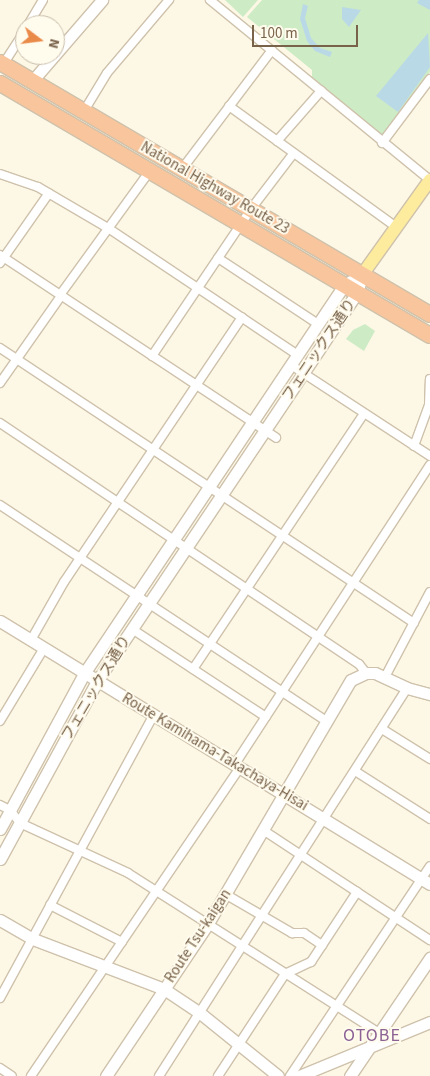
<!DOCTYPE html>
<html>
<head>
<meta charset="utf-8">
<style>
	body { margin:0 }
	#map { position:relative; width:430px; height:1076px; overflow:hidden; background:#fdf8e6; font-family:"Source Sans 3","Noto Sans JP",sans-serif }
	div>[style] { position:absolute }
	.green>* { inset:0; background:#cdebc4 }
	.water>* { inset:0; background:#bad9e7 }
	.roads { filter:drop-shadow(1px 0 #cfc2ac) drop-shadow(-1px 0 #cfc2ac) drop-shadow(0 1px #cfc2ac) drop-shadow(0 -1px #cfc2ac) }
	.street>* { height:8px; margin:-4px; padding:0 4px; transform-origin:4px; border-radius:4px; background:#fff }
	.secondary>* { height:11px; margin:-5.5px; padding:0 5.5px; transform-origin:5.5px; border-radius:5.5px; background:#fff }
	.primary>* { height:12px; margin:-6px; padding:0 6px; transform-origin:6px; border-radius:6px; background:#fdeb9e }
	.highway>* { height:15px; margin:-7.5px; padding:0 7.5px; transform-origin:7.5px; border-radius:7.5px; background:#f9c59c }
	span { translate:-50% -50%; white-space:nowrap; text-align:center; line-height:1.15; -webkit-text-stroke:4px #fffbed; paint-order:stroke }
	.street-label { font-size:15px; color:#78624a }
	.quarter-label { font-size:18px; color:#8c6194; letter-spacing:1px }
	.north { position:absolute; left:15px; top:15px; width:50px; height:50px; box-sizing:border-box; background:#fffbed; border:1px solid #c9beac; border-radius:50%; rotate:105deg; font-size:14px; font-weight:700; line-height:20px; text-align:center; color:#78624a }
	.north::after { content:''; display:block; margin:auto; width:18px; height:22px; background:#ea8a49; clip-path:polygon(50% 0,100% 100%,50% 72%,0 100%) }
	.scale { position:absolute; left:252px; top:25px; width:106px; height:22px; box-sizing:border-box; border:2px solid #78624a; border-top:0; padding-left:6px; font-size:15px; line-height:18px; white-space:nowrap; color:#78624a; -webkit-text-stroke:4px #fffbed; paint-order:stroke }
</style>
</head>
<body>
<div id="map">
	<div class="green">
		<i style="clip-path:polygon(225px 0,258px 0,243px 17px)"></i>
		<i style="clip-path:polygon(262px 0,430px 0,430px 72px,384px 136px,380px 136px,312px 78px,312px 70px,247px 17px)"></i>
		<i style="clip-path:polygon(365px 324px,375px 331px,364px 351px,346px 339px,353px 330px)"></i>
	</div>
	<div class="water">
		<i style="clip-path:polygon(419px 0,430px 0,430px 10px,417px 3px)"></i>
		<i style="clip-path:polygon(303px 4px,308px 6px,305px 18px,311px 38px,320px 48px,332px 52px,330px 57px,315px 51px,307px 41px,300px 19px)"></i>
		<i style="clip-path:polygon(342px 7px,361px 10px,349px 27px,342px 19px)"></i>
		<i style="clip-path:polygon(428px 33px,430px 67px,398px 112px,376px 96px)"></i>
	</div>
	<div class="roads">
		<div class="street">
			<i style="left:210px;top:0;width:284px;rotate:39.3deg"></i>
			<i style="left:28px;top:25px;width:29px;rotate:-59deg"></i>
			<i style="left:4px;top:63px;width:38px;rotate:-57deg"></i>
			<i style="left:229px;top:106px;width:206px;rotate:35.9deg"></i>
			<i style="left:84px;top:111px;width:44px;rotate:-58.8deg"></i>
			<i style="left:107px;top:73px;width:96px;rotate:-49.7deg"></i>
			<i style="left:277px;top:141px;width:67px;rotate:-48.7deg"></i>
			<i style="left:382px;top:143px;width:80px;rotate:-53.1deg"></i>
			<i style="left:182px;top:169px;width:149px;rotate:-52.9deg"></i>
			<i style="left:0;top:174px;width:40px;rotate:18.9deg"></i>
			<i style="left:38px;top:187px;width:81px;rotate:30.4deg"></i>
			<i style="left:108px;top:228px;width:229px;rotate:33.8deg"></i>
			<i style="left:0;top:255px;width:331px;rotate:33.5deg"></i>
			<i style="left:218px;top:258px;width:120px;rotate:33.4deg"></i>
			<i style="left:0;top:263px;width:85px;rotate:-55deg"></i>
			<i style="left:60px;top:295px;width:152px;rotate:-54.1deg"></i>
			<i style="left:0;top:348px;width:497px;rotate:33.6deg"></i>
			<i style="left:152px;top:356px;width:177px;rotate:-56deg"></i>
			<i style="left:251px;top:209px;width:69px;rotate:-52.6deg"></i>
			<i style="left:291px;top:365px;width:166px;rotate:33.2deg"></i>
			<i style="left:0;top:383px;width:106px;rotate:-55deg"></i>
			<i style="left:0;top:423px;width:432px;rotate:33.9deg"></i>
			<i style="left:359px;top:664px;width:11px;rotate:52deg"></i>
			<i style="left:414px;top:446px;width:44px;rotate:-69.9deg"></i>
			<i style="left:429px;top:405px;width:26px;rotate:-88deg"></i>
			<i style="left:0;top:505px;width:391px;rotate:33.5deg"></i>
			<i style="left:132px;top:629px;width:160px;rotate:33.3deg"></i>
			<i style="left:31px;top:640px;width:67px;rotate:-60.4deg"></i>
			<i style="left:64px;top:582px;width:319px;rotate:-56.1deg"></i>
			<i style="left:193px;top:669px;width:307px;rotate:-56.2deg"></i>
			<i style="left:385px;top:677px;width:96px;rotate:-62.1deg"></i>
			<i style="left:0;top:721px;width:85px;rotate:-58.9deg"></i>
			<i style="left:382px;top:729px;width:57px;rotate:32deg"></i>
			<i style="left:235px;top:764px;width:357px;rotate:-56.9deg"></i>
			<i style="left:355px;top:771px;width:89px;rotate:32.6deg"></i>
			<i style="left:0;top:805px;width:11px;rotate:27deg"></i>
			<i style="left:10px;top:810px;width:16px;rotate:52deg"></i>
			<i style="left:20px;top:823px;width:119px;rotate:24.8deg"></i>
			<i style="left:128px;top:873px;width:298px;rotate:32.5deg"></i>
			<i style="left:263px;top:830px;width:200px;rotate:33.4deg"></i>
			<i style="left:225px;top:894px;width:78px;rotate:30.2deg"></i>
			<i style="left:292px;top:933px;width:12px"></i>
			<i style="left:304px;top:933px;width:22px;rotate:34deg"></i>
			<i style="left:50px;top:905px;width:81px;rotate:27.2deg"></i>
			<i style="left:0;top:998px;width:323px;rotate:-61.5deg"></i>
			<i style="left:0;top:1068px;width:14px;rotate:34deg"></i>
			<i style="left:31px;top:1076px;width:373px;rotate:-55.9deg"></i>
			<i style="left:159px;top:1076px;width:460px;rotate:-57.4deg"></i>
			<i style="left:218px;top:1076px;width:122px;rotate:-56.7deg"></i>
			<i style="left:285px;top:974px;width:29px;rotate:-25deg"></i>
			<i style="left:311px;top:962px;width:84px;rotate:-56.7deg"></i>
			<i style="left:290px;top:1076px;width:252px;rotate:-56.3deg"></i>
		</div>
		<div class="secondary">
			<i style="left:33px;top:80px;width:106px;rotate:-49.2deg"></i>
			<i style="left:0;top:621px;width:504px;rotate:31.45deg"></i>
			<i style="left:0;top:829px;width:179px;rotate:-61.6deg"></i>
			<i style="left:85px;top:672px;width:466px;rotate:-56.2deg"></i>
			<i style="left:344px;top:285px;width:8px;rotate:-30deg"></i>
			<i style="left:0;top:859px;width:203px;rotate:-61.4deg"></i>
			<i style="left:97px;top:681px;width:467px;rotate:-56.2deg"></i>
			<i style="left:357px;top:293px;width:19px;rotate:-74deg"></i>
			<i style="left:0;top:920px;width:38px;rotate:30deg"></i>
			<i style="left:33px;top:939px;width:140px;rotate:20.9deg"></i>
			<i style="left:164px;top:989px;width:43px;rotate:33.7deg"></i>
			<i style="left:200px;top:1013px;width:100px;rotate:38.9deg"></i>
			<i style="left:106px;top:1076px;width:182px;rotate:-56.2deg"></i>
			<i style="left:207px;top:925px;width:284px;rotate:-59.6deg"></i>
			<i style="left:351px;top:680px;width:17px;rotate:-25deg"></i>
			<i style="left:366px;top:673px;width:9px"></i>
			<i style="left:375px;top:673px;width:35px;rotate:25deg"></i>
			<i style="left:407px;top:688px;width:24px;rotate:15deg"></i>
			<i style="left:299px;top:1076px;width:142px;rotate:-22.4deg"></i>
			<i style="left:350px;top:1076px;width:143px;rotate:-55.9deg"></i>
		</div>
		<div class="primary">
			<i style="left:362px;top:275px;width:117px;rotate:-54.4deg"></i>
		</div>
		<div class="highway">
			<i style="left:0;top:62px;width:498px;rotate:30.4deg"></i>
			<i style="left:0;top:83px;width:498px;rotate:30.4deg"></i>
		</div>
	</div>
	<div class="street-label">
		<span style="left:215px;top:188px;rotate:30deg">National Highway Route 23</span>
		<span style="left:319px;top:350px;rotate:-56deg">フェニックス通り</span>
		<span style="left:96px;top:688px;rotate:-59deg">フェニックス通り</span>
		<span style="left:215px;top:752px;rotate:31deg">Route Kamihama-Takachaya-Hisai</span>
		<span style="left:198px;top:936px;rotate:-57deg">Route Tsu-kaigan</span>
	</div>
	<div class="quarter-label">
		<span style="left:372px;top:1036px">OTOBE</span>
	</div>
	<div class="north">N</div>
	<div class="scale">100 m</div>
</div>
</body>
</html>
